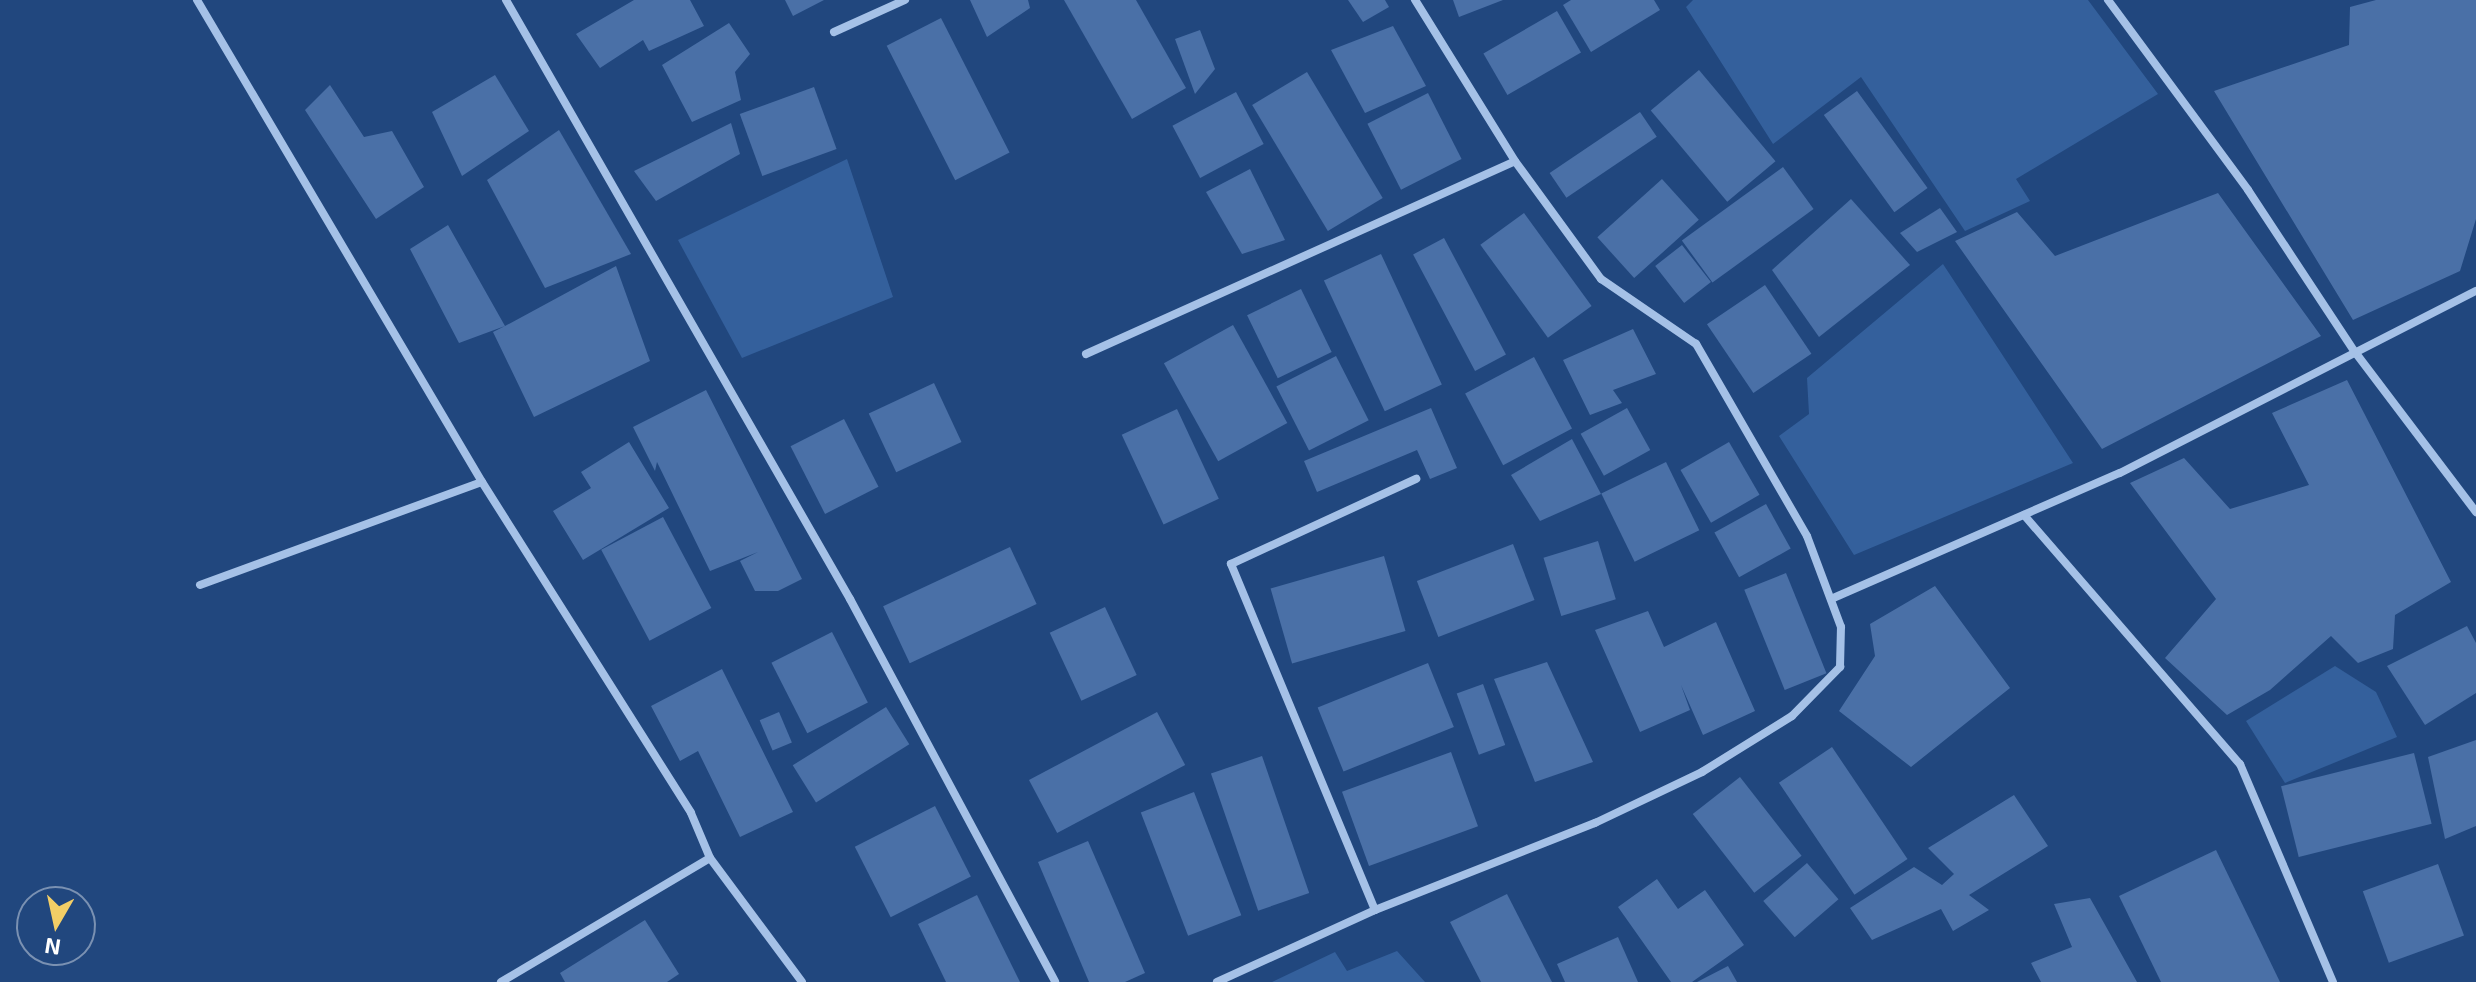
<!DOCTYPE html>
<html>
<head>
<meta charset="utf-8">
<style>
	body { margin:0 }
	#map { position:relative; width:2476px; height:982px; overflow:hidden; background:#21477e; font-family:"Exo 2",sans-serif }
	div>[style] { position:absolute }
	.green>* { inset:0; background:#34609c }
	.building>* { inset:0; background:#4a70a7; transform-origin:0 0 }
	.street>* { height:8px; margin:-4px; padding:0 4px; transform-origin:4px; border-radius:4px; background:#a5c1e7 }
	span { translate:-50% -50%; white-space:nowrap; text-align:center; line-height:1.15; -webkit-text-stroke:6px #21477e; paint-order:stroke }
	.north { position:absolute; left:16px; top:886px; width:80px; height:80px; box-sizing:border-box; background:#21477e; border:2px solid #7a91b2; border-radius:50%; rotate:189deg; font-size:22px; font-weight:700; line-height:32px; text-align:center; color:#fff }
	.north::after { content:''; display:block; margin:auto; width:28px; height:36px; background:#f3ce66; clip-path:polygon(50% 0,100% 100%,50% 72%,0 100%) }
</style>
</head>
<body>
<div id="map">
	<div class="green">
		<i style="clip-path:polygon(1693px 0,2088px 0,2158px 94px,2016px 179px,2030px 201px,1965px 231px,1861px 77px,1773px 144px,1686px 7px)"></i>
		<i style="clip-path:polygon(847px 159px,893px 297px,742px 358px,678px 240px)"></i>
		<i style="clip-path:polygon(1943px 264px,2073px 463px,1854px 555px,1779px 436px,1809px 414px,1807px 378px)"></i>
		<i style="clip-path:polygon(2335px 666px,2376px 692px,2397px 737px,2285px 783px,2246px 721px)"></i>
		<i style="clip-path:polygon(1397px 951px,1425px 982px,1272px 982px,1335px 952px,1347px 971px)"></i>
	</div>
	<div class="building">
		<i style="clip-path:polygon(634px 0,690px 0,704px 26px,649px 51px,643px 40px,600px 68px,576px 34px)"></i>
		<i style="clip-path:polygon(785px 0,824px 0,793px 16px)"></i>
		<i style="clip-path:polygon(970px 0,1028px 0,1030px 8px,987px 37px)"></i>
		<i style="clip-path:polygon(1064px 0,1136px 0,1186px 88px,1132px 119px)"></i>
		<i style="clip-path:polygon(1348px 0,1385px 0,1389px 7px,1363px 22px)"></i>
		<i style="clip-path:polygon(1453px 0,1503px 0,1459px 17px)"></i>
		<i style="clip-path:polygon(1571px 0,1654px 0,1660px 10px,1591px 52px,1563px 5px)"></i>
		<i style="clip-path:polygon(2376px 0,2476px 0,2476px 219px,2460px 271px,2353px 320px,2214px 91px,2349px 45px,2350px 7px)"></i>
		<i style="left:1557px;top:11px;width:48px;height:85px;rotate:60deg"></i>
		<i style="left:941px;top:18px;width:151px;height:61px;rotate:63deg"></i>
		<i style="clip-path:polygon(729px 23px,750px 54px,735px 72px,741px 100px,692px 122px,662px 65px)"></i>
		<i style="clip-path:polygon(1393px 26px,1426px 86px,1365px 113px,1331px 50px)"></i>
		<i style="clip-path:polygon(1200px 30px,1215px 69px,1195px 94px,1175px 39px)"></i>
		<i style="left:1699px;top:70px;width:119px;height:63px;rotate:50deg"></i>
		<i style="left:1307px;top:72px;width:147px;height:64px;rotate:59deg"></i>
		<i style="clip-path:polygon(495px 75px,529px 131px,462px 176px,432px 112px)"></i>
		<i style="clip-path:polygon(330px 85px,364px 137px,392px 131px,424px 187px,376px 219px,305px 110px)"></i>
		<i style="left:814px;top:87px;width:66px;height:79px;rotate:70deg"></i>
		<i style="left:1857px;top:91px;width:120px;height:41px;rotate:54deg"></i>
		<i style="left:1236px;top:92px;width:59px;height:72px;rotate:62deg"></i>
		<i style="left:1428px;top:93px;width:74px;height:68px;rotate:63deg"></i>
		<i style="left:1640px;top:112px;width:30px;height:109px;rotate:56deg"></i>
		<i style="clip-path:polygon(731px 123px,740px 154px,656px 201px,634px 171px)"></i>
		<i style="clip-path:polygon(559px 130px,631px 254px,545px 288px,487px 180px)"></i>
		<i style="left:1783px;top:167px;width:52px;height:125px;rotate:54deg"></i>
		<i style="clip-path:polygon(1250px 169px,1285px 240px,1242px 254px,1206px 192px)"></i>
		<i style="left:1662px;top:179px;width:55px;height:87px;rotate:48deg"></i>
		<i style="clip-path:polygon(2218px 193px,2321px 336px,2102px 449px,1955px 241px,2017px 212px,2055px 256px)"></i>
		<i style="clip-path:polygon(1851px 199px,1910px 265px,1819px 337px,1772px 270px)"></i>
		<i style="clip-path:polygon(1940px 208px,1957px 232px,1917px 252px,1900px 233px)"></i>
		<i style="left:1524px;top:213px;width:115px;height:54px;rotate:54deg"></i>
		<i style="clip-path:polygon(448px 225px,505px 326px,616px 266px,650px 361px,534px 417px,493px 332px,505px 326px,459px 343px,410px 249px)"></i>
		<i style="left:1444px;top:238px;width:132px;height:35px;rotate:62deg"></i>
		<i style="left:1682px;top:245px;width:47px;height:34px;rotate:52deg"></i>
		<i style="left:1381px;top:254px;width:144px;height:63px;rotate:65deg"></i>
		<i style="left:1765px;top:285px;width:83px;height:70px;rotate:56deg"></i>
		<i style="left:1301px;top:289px;width:70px;height:60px;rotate:64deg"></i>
		<i style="left:1233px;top:325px;width:112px;height:79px;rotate:61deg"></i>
		<i style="clip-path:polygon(1633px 329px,1656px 374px,1613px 390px,1622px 403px,1590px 415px,1563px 360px)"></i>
		<i style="left:1336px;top:356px;width:72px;height:67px;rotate:63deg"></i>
		<i style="left:1534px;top:357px;width:81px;height:78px;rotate:62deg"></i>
		<i style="clip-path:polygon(2347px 380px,2451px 582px,2395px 615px,2393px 649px,2358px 663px,2331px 636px,2270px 690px,2227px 715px,2165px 658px,2216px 599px,2130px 483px,2184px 458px,2230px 509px,2309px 485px,2272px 413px)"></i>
		<i style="left:934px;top:383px;width:65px;height:72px;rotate:65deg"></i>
		<i style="clip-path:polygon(706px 390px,802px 579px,778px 591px,755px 591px,740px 561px,758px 552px,710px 571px,657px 462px,655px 471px,633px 427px)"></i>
		<i style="clip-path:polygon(1431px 408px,1457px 468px,1430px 479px,1417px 450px,1317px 492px,1304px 461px)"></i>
		<i style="left:1627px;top:408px;width:48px;height:53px;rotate:61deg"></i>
		<i style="left:1177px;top:409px;width:99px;height:61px;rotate:65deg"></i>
		<i style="left:844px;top:419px;width:76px;height:60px;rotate:63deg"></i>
		<i style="clip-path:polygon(1572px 439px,1601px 494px,1540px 521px,1511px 475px)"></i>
		<i style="clip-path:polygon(629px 442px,669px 508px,583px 560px,553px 511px,591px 488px,581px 472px)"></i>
		<i style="left:1729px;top:442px;width:61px;height:56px;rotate:60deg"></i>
		<i style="left:1666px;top:462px;width:76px;height:72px;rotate:64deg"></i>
		<i style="left:1766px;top:504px;width:51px;height:59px;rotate:61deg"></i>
		<i style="left:663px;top:517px;width:103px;height:70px;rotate:62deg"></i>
		<i style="left:1598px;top:541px;width:61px;height:57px;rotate:73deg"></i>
		<i style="left:1513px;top:544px;width:60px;height:103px;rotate:69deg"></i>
		<i style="left:1010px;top:547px;width:63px;height:140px;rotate:65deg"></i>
		<i style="left:1384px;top:556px;width:78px;height:118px;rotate:74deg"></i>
		<i style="left:1786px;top:573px;width:108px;height:45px;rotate:68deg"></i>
		<i style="clip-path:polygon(1935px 586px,2010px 688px,1911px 767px,1839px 711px,1875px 656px,1870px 624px)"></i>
		<i style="left:1105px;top:607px;width:75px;height:61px;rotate:65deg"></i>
		<i style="clip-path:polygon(1648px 611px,1664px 647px,1716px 622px,1755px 711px,1703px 735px,1681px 685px,1690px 710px,1640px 732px,1595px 630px)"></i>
		<i style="clip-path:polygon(2467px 626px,2476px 643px,2476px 693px,2425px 725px,2387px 666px)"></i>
		<i style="left:832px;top:632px;width:79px;height:68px;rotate:63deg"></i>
		<i style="clip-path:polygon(1547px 662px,1593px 762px,1535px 782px,1494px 679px)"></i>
		<i style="left:1428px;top:663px;width:69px;height:119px;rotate:68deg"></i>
		<i style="clip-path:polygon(722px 669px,793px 812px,740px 837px,698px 751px,680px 761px,651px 706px)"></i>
		<i style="left:1483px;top:684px;width:65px;height:28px;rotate:70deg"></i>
		<i style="left:886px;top:707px;width:44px;height:110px;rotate:58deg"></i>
		<i style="left:779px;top:712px;width:33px;height:21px;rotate:67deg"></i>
		<i style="left:1157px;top:712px;width:60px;height:145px;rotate:62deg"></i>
		<i style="clip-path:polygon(2476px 740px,2476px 826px,2445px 839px,2428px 757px)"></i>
		<i style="left:1832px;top:747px;width:135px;height:64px;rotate:56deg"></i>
		<i style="left:1451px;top:752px;width:79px;height:116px;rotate:70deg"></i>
		<i style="left:2414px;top:753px;width:73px;height:137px;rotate:76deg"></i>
		<i style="left:1262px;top:756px;width:145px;height:54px;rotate:71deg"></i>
		<i style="left:1740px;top:777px;width:100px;height:60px;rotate:52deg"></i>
		<i style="left:1194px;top:792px;width:132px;height:57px;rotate:69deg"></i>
		<i style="clip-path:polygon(2014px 795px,2048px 846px,1969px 895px,1989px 910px,1953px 931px,1941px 909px,1872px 940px,1850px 908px,1914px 867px,1942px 885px,1954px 874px,1928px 848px)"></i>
		<i style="left:935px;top:806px;width:79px;height:90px;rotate:63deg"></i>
		<i style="clip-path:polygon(1088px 841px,1145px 973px,1125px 982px,1089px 982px,1038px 862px)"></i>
		<i style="clip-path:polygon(2216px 850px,2280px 982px,2161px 982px,2119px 896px)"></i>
		<i style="left:1807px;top:863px;width:48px;height:58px;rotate:49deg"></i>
		<i style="left:2438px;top:864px;width:76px;height:80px;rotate:70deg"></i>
		<i style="clip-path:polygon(1657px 879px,1678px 909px,1705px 890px,1744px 945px,1692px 982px,1671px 982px,1618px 907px)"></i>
		<i style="clip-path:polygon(1507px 894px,1552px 982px,1481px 982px,1450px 922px)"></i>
		<i style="clip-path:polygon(977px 895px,1020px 982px,946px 982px,918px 924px)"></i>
		<i style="clip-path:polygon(2090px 898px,2137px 982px,2041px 982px,2031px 963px,2072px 947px,2054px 904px)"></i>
		<i style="clip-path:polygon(645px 920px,679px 974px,667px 982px,565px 982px,560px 973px)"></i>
		<i style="clip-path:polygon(1618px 937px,1638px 982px,1565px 982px,1557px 964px)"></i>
		<i style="clip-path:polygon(1728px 966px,1737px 982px,1697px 982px)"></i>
	</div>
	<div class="street">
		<i style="left:197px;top:0;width:560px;rotate:59.4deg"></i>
		<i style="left:482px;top:482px;width:391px;rotate:57.7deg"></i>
		<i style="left:691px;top:813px;width:49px;rotate:67.1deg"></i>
		<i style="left:710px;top:858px;width:154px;rotate:53.4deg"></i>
		<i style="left:506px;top:0;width:691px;rotate:60.13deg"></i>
		<i style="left:850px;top:599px;width:434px;rotate:61.8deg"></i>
		<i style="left:2108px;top:0;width:236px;rotate:53.6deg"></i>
		<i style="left:2248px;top:190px;width:194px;rotate:56.6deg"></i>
		<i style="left:2355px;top:352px;width:201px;rotate:52.9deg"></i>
		<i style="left:834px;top:32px;width:78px;rotate:-24.3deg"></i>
		<i style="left:1086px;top:354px;width:470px;rotate:-24.2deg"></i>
		<i style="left:2024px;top:515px;width:330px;rotate:49.1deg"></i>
		<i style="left:2240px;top:764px;width:237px;rotate:66.9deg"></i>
		<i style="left:200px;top:585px;width:300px;rotate:-20.1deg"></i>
		<i style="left:1831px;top:599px;width:315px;rotate:-23.6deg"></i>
		<i style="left:2120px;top:473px;width:400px;rotate:-27.1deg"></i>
		<i style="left:1375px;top:910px;width:375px;rotate:-112.6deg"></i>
		<i style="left:1231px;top:564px;width:204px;rotate:-24.7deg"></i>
		<i style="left:501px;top:982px;width:243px;rotate:-30.7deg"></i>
		<i style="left:1217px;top:982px;width:174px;rotate:-24.5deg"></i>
		<i style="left:1375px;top:910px;width:237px;rotate:-21.6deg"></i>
		<i style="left:1595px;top:823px;width:119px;rotate:-25.5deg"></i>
		<i style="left:1702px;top:772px;width:106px;rotate:-31.9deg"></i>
		<i style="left:1792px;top:716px;width:69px;rotate:-45.6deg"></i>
		<i style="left:1840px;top:667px;width:40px;rotate:-88.6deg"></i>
		<i style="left:1841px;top:627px;width:97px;rotate:-110.5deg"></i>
		<i style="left:1807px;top:536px;width:222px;rotate:-120deg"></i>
		<i style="left:1696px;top:344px;width:115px;rotate:-145.6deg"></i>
		<i style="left:1601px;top:279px;width:146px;rotate:-126.1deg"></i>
		<i style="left:1515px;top:161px;width:190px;rotate:-121.8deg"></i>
	</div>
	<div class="north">N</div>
</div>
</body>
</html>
